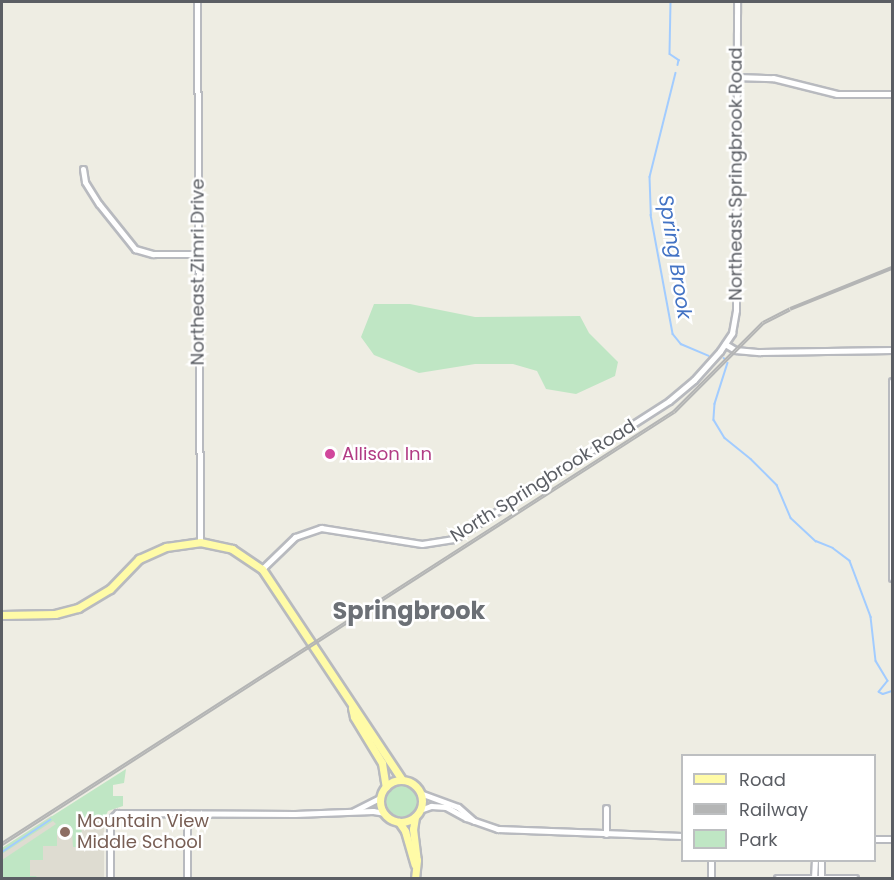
<!DOCTYPE html>
<html>
<head>
<meta charset="utf-8">
<style>
	body { margin:0 }
	#map { position:relative; width:894px; height:880px; overflow:hidden; background:#eeede3; font-family:Poppins,sans-serif }
	div>[style] { position:absolute }
	.education>* { inset:0; background:#dedcd1 }
	.green>* { inset:0; background:#bfe6c4 }
	.round { border-radius:50% }
	.stream>* { height:1.5px; margin:-0.75px; padding:0 0.75px; transform-origin:0.75px; border-radius:0.75px; background:#a2ccff }
	.roads { filter:drop-shadow(2px 0 #b8babf) drop-shadow(-2px 0 #b8babf) drop-shadow(0 2px #b8babf) drop-shadow(0 -2px #b8babf) }
	.minor>* { height:5px; margin:-2.5px; padding:0 2.5px; transform-origin:2.5px; border-radius:2.5px; background:#fff }
	.major>* { height:7px; margin:-3.5px; padding:0 3.5px; transform-origin:3.5px; border-radius:3.5px; background:#fffba7 }
	.major>.ring { margin:-3.5px; padding:0; box-sizing:content-box; background:none; border:7px solid #fffba7; border-radius:50% }
	.rail>* { height:4px; margin-top:-2px; transform-origin:0; background:repeating-linear-gradient(90deg,#fff 0 4.5px,#b4b5b5 0 9px); box-sizing:border-box; border-block:2px solid #b4b5b5 }
	.dots>* { width:16px; height:16px; translate:-50% -50%; box-sizing:border-box; border:3px solid #fff; border-radius:50% }
	span { translate:-50% -50%; white-space:nowrap; text-align:center; line-height:1.15; -webkit-text-stroke:5px #fff; paint-order:stroke }
	.street-label { font-size:18px; color:#5b5e64 }
	.hotel-label { font-size:18px; color:#b23c85 }
	.left { translate:0 -50%; text-align:left }
	.education-label { font-size:18px; color:#785e54 }
	.water-label { font-size:20px; color:#4373c4; font-style:italic }
	.district-label { font-size:24px; color:#6c7076; font-weight:700 }
	.frame { position:absolute; inset:0; border:3px solid #5b5e64; pointer-events:none }
	.legend { position:absolute; left:681px; top:754px; width:195px; height:108px; box-sizing:border-box; background:#fff; border:2px solid #bdbfc1; margin:0; padding:8px 10px; list-style:none; font-size:18px; color:#5b5e64 }
	.legend li { display:flex; align-items:center; gap:12px; height:30px }
	.legend b { width:30px; border:2px solid #bdbfc1 }
</style>
</head>
<body>
<div id="map">
	<div class="education">
		<i style="clip-path:polygon(51px 816px,104px 816px,104px 878px,2px 878px,2px 848px)"></i>
	</div>
	<div class="green">
		<i style="clip-path:polygon(374px 304px,410px 304px,475px 317px,580px 316px,589px 333px,618px 362px,615px 376px,576px 394px,546px 389px,537px 371px,513px 364px,475px 364px,419px 373px,374px 355px,361px 337px)"></i>
		<i style="clip-path:polygon(126px 769px,124px 783px,113px 785px,113px 796px,123px 796px,123px 806px,108px 811px,103px 821px,82px 822px,81px 847px,73px 847px,72px 832px,57px 832px,57px 846px,43px 846px,43px 860px,30px 860px,30px 876px,37px 876px,34px 878px,2px 878px,2px 860px,56px 824px,53px 821px,2px 854px,2px 848px)"></i>
		<i class="round" style="left:385px;top:785px;width:32px;height:32px"></i>
	</div>
	<div class="stream">
		<i style="left:671px;top:2px;width:52px;rotate:91.1deg"></i>
		<i style="left:670px;top:54px;width:11px;rotate:34deg"></i>
		<i style="left:679px;top:60px;width:5px;rotate:101deg"></i>
		<i style="left:676px;top:73px;width:107px;rotate:104deg"></i>
		<i style="left:650px;top:177px;width:38px;rotate:88deg"></i>
		<i style="left:651px;top:215px;width:121px;rotate:79.5deg"></i>
		<i style="left:673px;top:334px;width:13px;rotate:51deg"></i>
		<i style="left:681px;top:344px;width:30px;rotate:23deg"></i>
		<i style="left:724px;top:358px;width:1px;rotate:45deg"></i>
		<i style="left:728px;top:363px;width:43px;rotate:107.6deg"></i>
		<i style="left:715px;top:404px;width:16px;rotate:94deg"></i>
		<i style="left:714px;top:420px;width:21px;rotate:59deg"></i>
		<i style="left:725px;top:438px;width:33px;rotate:39deg"></i>
		<i style="left:751px;top:459px;width:37px;rotate:45deg"></i>
		<i style="left:777px;top:485px;width:36px;rotate:67deg"></i>
		<i style="left:791px;top:518px;width:34px;rotate:43deg"></i>
		<i style="left:816px;top:541px;width:18px;rotate:22deg"></i>
		<i style="left:833px;top:548px;width:21px;rotate:37deg"></i>
		<i style="left:850px;top:561px;width:60px;rotate:69.4deg"></i>
		<i style="left:871px;top:617px;width:44px;rotate:83.5deg"></i>
		<i style="left:876px;top:661px;width:23px;rotate:59deg"></i>
		<i style="left:888px;top:681px;width:14px;rotate:129deg"></i>
		<i style="left:879px;top:692px;width:4px;rotate:27deg"></i>
		<i style="left:883px;top:694px;width:9px;rotate:-18deg"></i>
		<i style="left:2px;top:852px;width:58px;rotate:-33.7deg"></i>
	</div>
	<div class="roads">
		<div class="minor">
			<i style="left:197px;top:2px;width:540px;rotate:89.68deg"></i>
			<i style="left:736px;top:77px;width:37px;rotate:2deg"></i>
			<i style="left:773px;top:78px;width:66px;rotate:14deg"></i>
			<i style="left:837px;top:94px;width:55px"></i>
			<i style="left:83px;top:169px;width:13px;rotate:81deg"></i>
			<i style="left:85px;top:182px;width:26px;rotate:58deg"></i>
			<i style="left:99px;top:204px;width:58px;rotate:51.3deg"></i>
			<i style="left:135px;top:249px;width:19px;rotate:16deg"></i>
			<i style="left:153px;top:254px;width:45px"></i>
			<i style="left:725px;top:344px;width:12px;rotate:31deg"></i>
			<i style="left:735px;top:350px;width:25px;rotate:5deg"></i>
			<i style="left:760px;top:352px;width:132px;rotate:-0.9deg"></i>
			<i style="left:892px;top:381px;width:197px;rotate:90deg"></i>
			<i style="left:262px;top:569px;width:46px;rotate:-44.1deg"></i>
			<i style="left:295px;top:537px;width:28px;rotate:-19deg"></i>
			<i style="left:321px;top:528px;width:102px;rotate:9deg"></i>
			<i style="left:422px;top:544px;width:32px;rotate:-9deg"></i>
			<i style="left:454px;top:539px;width:255px;rotate:-32.7deg"></i>
			<i style="left:669px;top:401px;width:33px;rotate:-40deg"></i>
			<i style="left:694px;top:380px;width:39px;rotate:-48deg"></i>
			<i style="left:720px;top:351px;width:22px;rotate:-56deg"></i>
			<i style="left:732px;top:333px;width:23px;rotate:-80deg"></i>
			<i style="left:736px;top:310px;width:308px;rotate:-89.8deg"></i>
			<i style="left:420px;top:793px;width:40px;rotate:20.2deg"></i>
			<i style="left:458px;top:807px;width:21px;rotate:41deg"></i>
			<i style="left:420px;top:810px;width:12px;rotate:-20deg"></i>
			<i style="left:431px;top:806px;width:15px;rotate:4deg"></i>
			<i style="left:446px;top:807px;width:23px;rotate:29deg"></i>
			<i style="left:466px;top:818px;width:34px;rotate:19deg"></i>
			<i style="left:498px;top:829px;width:184px;rotate:2.2deg"></i>
			<i style="left:354px;top:811px;width:30px;rotate:-27deg"></i>
			<i style="left:606px;top:834px;width:26px;rotate:-90deg"></i>
			<i style="left:874px;top:839px;width:18px"></i>
			<i style="left:711px;top:860px;width:18px;rotate:90deg"></i>
			<i style="left:110px;top:878px;width:58px;rotate:-90deg"></i>
			<i style="left:110px;top:820px;width:10px;rotate:-45deg"></i>
			<i style="left:117px;top:813px;width:178px;rotate:0.3deg"></i>
			<i style="left:295px;top:814px;width:78px;rotate:-2.2deg"></i>
			<i style="left:373px;top:811px;width:11px;rotate:10deg"></i>
			<i style="left:187px;top:878px;width:65px;rotate:-90deg"></i>
			<i style="left:777px;top:878px;width:78px"></i>
			<i style="left:814px;top:878px;width:18px;rotate:-87deg"></i>
			<i style="left:821px;top:878px;width:18px;rotate:-90deg"></i>
		</div>
		<div class="major">
			<i style="left:2px;top:615px;width:53px;rotate:-1.1deg"></i>
			<i style="left:55px;top:614px;width:24px;rotate:-15deg"></i>
			<i style="left:78px;top:608px;width:37px;rotate:-31deg"></i>
			<i style="left:110px;top:589px;width:42px;rotate:-46deg"></i>
			<i style="left:139px;top:559px;width:30px;rotate:-24deg"></i>
			<i style="left:166px;top:547px;width:34px;rotate:-8deg"></i>
			<i style="left:200px;top:542px;width:33px;rotate:12deg"></i>
			<i style="left:232px;top:549px;width:36px;rotate:34deg"></i>
			<i style="left:262px;top:569px;width:253px;rotate:56.4deg"></i>
			<i style="left:352px;top:708px;width:9px;rotate:77deg"></i>
			<i style="left:354px;top:717px;width:54px;rotate:58.7deg"></i>
			<i style="left:382px;top:763px;width:24px;rotate:81deg"></i>
			<i class="ring" style="left:380px;top:780px;width:35px;height:35px"></i>
			<i style="left:415px;top:817px;width:12px;rotate:99deg"></i>
			<i style="left:413px;top:829px;width:31px;rotate:83deg"></i>
			<i style="left:417px;top:860px;width:18px;rotate:96deg"></i>
			<i style="left:399px;top:822px;width:11px;rotate:56deg"></i>
			<i style="left:405px;top:831px;width:35px;rotate:74deg"></i>
		</div>
	</div>
	<div class="rail">
		<i style="left:2px;top:844px;width:799px;rotate:-32.74deg"></i>
		<i style="left:674px;top:412px;width:126px;rotate:-45deg"></i>
		<i style="left:763px;top:323px;width:30px;rotate:-27deg"></i>
		<i style="left:790px;top:309px;width:110px;rotate:-21.9deg"></i>
	</div>
	<div class="dots">
		<i style="left:330px;top:454px;background:#d1479c"></i>
		<i style="left:65px;top:832px;background:#8d6e63"></i>
	</div>
	<div class="street-label">
		<span style="left:736px;top:174px;rotate:-90deg">Northeast Springbrook Road</span>
		<span style="left:198px;top:272px;rotate:-90deg">Northeast Zimri Drive</span>
		<span style="left:543px;top:481px;rotate:-32deg">North Springbrook Road</span>
	</div>
	<div class="hotel-label">
		<span class="left" style="left:342px;top:454px">Allison Inn</span>
	</div>
	<div class="education-label">
		<span class="left" style="left:77px;top:832px">Mountain View<br>Middle School</span>
	</div>
	<div class="water-label">
		<span style="left:675px;top:257px;rotate:81deg">Spring Brook</span>
	</div>
	<div class="district-label">
		<span style="left:409px;top:611px">Springbrook</span>
	</div>
	<div class="frame"></div>
	<ul class="legend">
	<li><b style="height:8px;background:#fffba7"></b>Road</li>
	<li><b style="height:8px;background:#b4b5b5"></b>Railway</li>
	<li><b style="height:16px;background:#bfe6c4"></b>Park</li>
	</ul>
</div>
</body>
</html>
